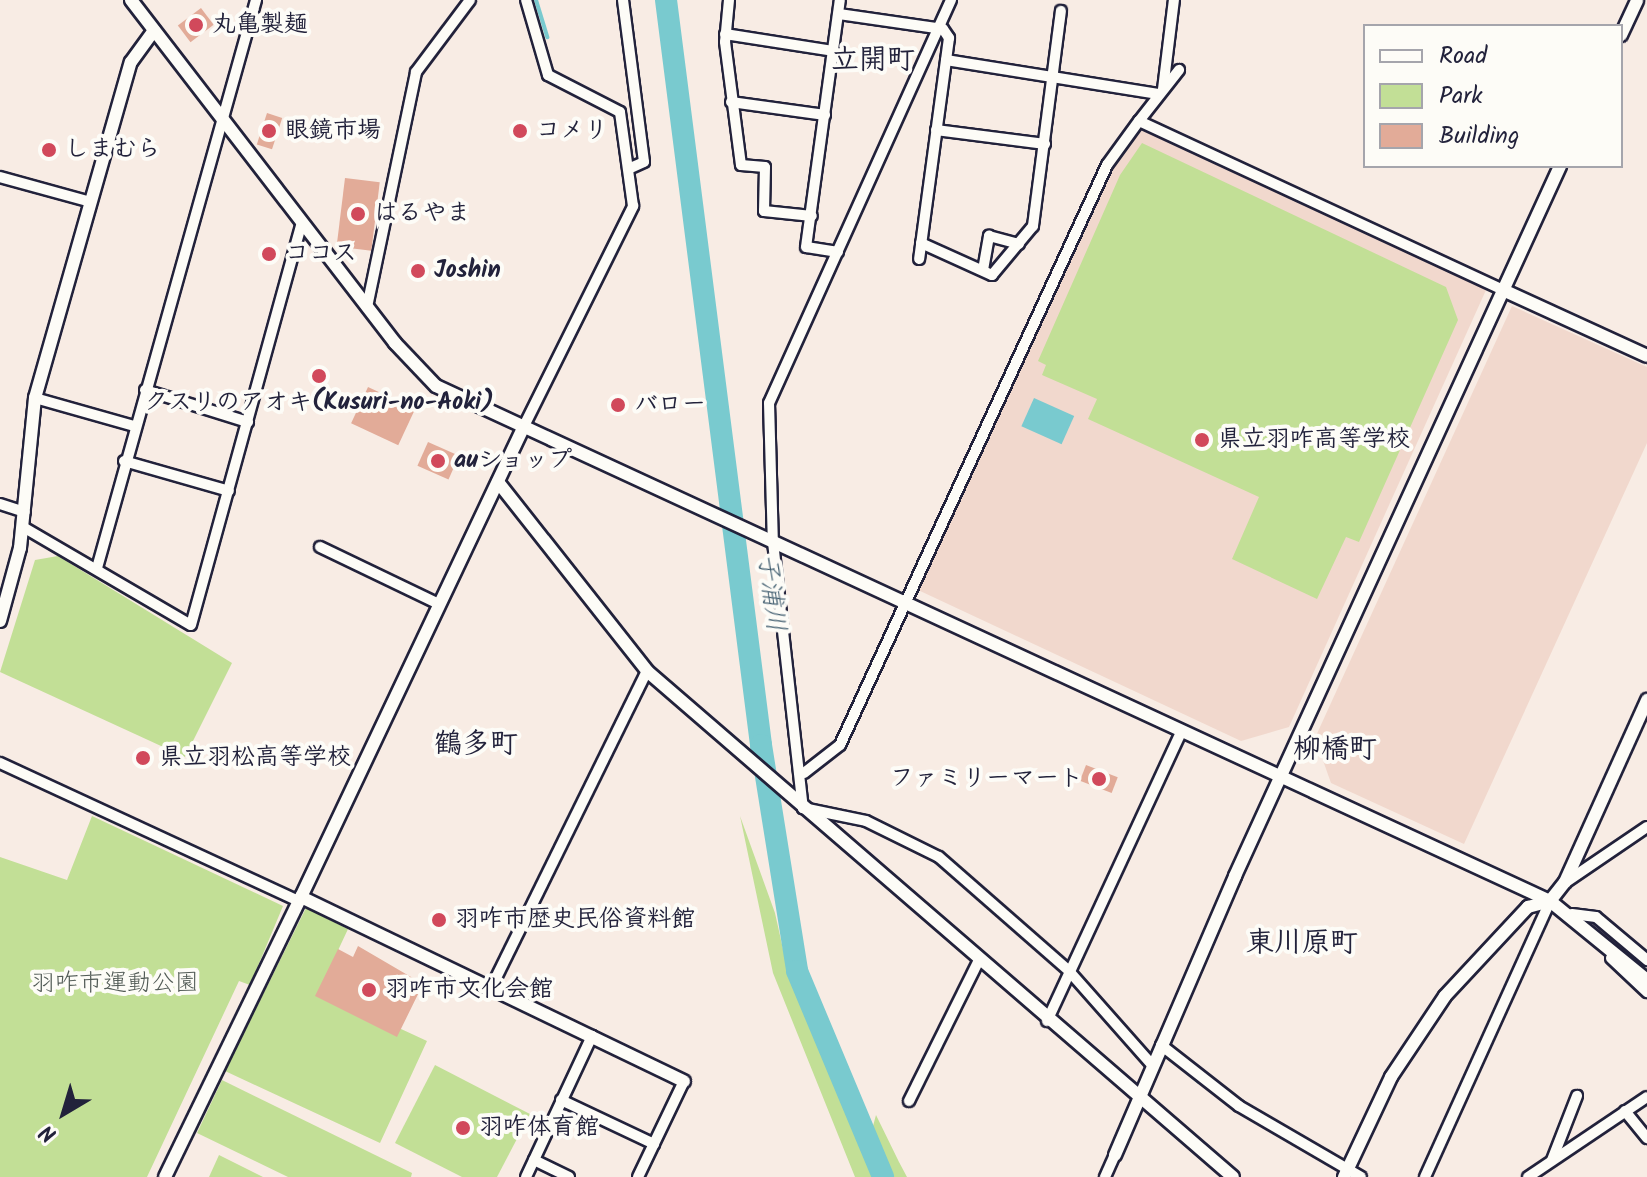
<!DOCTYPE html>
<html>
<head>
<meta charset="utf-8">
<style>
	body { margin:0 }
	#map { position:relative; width:1647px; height:1177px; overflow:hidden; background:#f8ece4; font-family:Kalam,"Klee One",sans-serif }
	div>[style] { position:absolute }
	.built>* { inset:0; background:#f1d8cd }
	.green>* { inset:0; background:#c2df96 }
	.water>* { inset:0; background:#79cacf; transform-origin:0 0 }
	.stream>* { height:4px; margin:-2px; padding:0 2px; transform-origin:2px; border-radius:2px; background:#79cacf }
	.river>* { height:22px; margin:-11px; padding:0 11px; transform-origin:11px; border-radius:11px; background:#79cacf }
	.building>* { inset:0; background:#e2ab98; transform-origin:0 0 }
	.roads { filter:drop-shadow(2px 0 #22223b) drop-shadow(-2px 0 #22223b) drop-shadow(0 2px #22223b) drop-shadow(0 -2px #22223b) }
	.minor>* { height:10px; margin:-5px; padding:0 5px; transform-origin:5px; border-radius:5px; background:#fdfcf7 }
	.tertiary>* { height:12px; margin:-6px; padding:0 6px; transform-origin:6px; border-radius:6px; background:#fdfcf7 }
	.dots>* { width:22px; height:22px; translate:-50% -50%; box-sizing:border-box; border:4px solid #fdfcf7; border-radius:50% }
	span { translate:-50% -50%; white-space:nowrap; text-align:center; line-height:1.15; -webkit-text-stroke:8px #fdfcf7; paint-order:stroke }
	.poi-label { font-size:24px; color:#22223b; font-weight:700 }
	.left { translate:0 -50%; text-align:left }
	.right { translate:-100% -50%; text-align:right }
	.park-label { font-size:24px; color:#525b56 }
	.water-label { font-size:26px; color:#405d6f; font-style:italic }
	.quarter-label { font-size:28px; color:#22223b; font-weight:700 }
	.legend { position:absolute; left:1363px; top:24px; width:260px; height:144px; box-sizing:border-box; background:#fdfcf7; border:2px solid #a5a5ac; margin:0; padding:10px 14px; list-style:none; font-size:24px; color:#22223b }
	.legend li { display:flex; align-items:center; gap:16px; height:40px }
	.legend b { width:40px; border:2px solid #a5a5ac }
	.north { position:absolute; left:24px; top:1073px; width:80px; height:80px; -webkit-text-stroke:6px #fdfcf7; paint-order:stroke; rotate:218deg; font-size:22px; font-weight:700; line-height:32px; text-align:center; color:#22223b }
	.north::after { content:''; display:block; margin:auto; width:28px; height:36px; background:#22223b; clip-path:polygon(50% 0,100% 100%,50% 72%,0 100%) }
</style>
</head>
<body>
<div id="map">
	<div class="built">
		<i style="clip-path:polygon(1141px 127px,1486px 290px,1289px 727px,1241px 741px,918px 590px,1112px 166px)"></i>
		<i style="clip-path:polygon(1512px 306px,1647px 367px,1647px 443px,1464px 844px,1331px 783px,1315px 738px)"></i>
	</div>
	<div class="green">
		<i style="clip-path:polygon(1142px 143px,1446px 287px,1458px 320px,1359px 542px,1346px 537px,1317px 599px,1232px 559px,1259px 497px,1088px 419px,1097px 399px,1042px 375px,1046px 365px,1038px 361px,1120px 175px)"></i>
		<i style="clip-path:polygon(58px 556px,232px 663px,185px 757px,0 672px,35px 560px)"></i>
		<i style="clip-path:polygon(92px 816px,283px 906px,250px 985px,239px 981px,147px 1177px,0 1177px,0 857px,67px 880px)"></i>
		<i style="clip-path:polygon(740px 816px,775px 913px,789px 976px,873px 1177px,855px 1177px,773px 973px)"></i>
		<i style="clip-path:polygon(306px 908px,348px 929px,319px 991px,427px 1041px,380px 1143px,225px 1071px)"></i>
		<i style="clip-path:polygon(435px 1065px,530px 1114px,497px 1177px,462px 1177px,395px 1143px)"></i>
		<i style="clip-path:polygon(222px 1080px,412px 1173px,411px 1177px,288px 1177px,197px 1133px)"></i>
		<i style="clip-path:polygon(876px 1115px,899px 1162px,907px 1177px,892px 1177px,873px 1126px)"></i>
		<i style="clip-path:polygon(219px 1155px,263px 1177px,209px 1177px)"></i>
	</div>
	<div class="water">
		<i style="left:1034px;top:398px;width:44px;height:31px;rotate:24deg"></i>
	</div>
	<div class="stream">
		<i style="left:536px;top:0;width:39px;rotate:73deg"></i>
		<i style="left:1175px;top:1062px;width:31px;rotate:40deg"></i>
	</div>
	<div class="river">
		<i style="left:666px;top:0;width:751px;rotate:82.73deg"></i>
		<i style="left:761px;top:745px;width:229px;rotate:80.9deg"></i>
		<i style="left:797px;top:971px;width:223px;rotate:67.3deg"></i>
	</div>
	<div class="building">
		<i style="left:201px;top:8px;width:21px;height:29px;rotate:53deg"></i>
		<i style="left:267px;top:113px;width:16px;height:33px;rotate:18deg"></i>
		<i style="left:345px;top:178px;width:35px;height:69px;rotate:7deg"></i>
		<i style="left:368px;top:387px;width:52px;height:40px;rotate:25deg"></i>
		<i style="left:428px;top:442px;width:34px;height:26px;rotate:24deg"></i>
		<i style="left:1086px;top:765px;width:34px;height:17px;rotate:21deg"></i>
		<i style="clip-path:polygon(358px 946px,423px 984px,397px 1037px,315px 996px,338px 949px,353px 957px)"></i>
	</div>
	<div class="roads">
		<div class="minor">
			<i style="left:623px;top:0;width:163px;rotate:82.6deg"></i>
			<i style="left:644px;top:162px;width:17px;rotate:156deg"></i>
			<i style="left:729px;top:0;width:42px;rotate:95.4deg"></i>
			<i style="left:725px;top:42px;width:124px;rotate:82.6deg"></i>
			<i style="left:741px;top:165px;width:24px;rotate:5deg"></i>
			<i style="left:765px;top:167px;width:44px;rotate:91.3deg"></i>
			<i style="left:764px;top:211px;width:48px;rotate:5.9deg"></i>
			<i style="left:951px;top:0;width:442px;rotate:114.3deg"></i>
			<i style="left:769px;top:403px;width:139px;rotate:88.4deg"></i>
			<i style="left:773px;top:542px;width:268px;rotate:83.6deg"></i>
			<i style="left:803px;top:808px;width:64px;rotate:11.7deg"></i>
			<i style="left:866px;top:821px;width:81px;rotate:26.3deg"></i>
			<i style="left:939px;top:857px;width:173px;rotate:41.2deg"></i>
			<i style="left:1069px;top:971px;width:127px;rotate:48.5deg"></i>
			<i style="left:839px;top:14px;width:105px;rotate:8.2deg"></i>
			<i style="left:943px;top:29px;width:11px;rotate:56deg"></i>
			<i style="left:949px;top:38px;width:223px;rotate:97.7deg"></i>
			<i style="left:725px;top:34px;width:109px;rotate:8.9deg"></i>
			<i style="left:946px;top:60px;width:215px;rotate:9.1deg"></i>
			<i style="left:1163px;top:89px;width:90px;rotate:-83deg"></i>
			<i style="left:731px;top:102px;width:95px;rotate:7.9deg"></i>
			<i style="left:1139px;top:121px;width:65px;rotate:-51.9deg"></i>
			<i style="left:936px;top:130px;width:110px;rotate:7.3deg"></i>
			<i style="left:0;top:177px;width:94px;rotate:15.4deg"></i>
			<i style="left:921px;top:243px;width:78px;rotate:24.3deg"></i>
			<i style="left:992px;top:275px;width:64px;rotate:-50.1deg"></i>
			<i style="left:1033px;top:226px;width:217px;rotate:-82.6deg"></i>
			<i style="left:838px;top:252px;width:32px;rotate:-171deg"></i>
			<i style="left:806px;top:247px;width:249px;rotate:-82.2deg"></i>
			<i style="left:983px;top:270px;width:35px;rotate:-80deg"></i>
			<i style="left:989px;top:236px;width:31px;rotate:15deg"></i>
			<i style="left:367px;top:307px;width:240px;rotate:-78.2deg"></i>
			<i style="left:416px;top:72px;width:90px;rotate:-53.1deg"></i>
			<i style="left:145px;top:390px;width:108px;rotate:17.3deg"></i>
			<i style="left:35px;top:398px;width:103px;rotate:15.8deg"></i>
			<i style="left:524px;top:426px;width:246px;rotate:-63.6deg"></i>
			<i style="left:633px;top:206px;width:95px;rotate:-97.9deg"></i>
			<i style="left:620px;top:112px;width:81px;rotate:-152.8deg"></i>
			<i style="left:548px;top:75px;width:78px;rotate:-106.3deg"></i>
			<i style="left:124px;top:461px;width:109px;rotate:15.9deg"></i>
			<i style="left:0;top:504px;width:26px;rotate:18deg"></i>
			<i style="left:23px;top:527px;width:194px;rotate:30.3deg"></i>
			<i style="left:191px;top:625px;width:417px;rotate:-74.6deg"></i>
			<i style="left:320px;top:547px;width:132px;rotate:25.6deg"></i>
			<i style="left:97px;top:568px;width:590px;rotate:-74.36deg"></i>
			<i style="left:0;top:763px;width:328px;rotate:24.8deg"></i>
			<i style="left:804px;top:773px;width:46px;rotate:-37.9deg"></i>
			<i style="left:840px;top:745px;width:639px;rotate:-65.28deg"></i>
			<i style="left:1107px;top:165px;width:54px;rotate:-54deg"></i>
			<i style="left:1139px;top:121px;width:401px;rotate:24.9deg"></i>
			<i style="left:1566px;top:882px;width:98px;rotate:-34.2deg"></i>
			<i style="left:1572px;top:914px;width:24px;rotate:7deg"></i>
			<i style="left:1596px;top:917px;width:67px;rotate:40.1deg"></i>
			<i style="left:1611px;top:958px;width:50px;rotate:43.4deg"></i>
			<i style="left:491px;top:988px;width:353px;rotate:-63.8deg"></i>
			<i style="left:1047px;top:1021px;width:319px;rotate:-65.1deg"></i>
			<i style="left:1161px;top:1045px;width:99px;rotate:38deg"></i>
			<i style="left:1239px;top:1106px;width:141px;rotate:30.2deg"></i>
			<i style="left:561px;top:1100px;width:103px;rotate:25.3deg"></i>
			<i style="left:909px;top:1101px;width:155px;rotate:-63.6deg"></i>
			<i style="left:1625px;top:1111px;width:35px;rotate:51deg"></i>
			<i style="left:534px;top:1160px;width:39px;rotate:26deg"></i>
			<i style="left:1552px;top:1160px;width:69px;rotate:-68.7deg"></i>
			<i style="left:526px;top:1177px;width:156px;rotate:-64.9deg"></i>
			<i style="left:638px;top:1177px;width:106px;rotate:-64.4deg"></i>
			<i style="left:1105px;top:1177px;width:24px;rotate:-66deg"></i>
			<i style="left:1425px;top:1177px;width:303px;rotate:-65.6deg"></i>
			<i style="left:1528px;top:1177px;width:143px;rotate:-33.9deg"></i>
		</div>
		<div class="tertiary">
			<i style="left:131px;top:0;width:433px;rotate:52.4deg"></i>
			<i style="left:395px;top:343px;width:59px;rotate:46.4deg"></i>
			<i style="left:436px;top:386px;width:1227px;rotate:24.81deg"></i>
			<i style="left:1550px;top:901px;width:125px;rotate:39.2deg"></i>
			<i style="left:1621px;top:35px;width:38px;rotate:-65deg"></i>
			<i style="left:1503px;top:290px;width:158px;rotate:24.6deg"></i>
			<i style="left:498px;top:482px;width:241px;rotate:51.7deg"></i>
			<i style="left:647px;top:671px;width:774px;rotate:40.81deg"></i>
			<i style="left:0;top:621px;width:76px;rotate:-74.7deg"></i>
			<i style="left:20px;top:548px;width:151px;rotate:-84.3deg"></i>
			<i style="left:35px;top:398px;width:349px;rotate:-74.1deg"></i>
			<i style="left:131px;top:62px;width:39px;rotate:-54deg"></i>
			<i style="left:301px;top:897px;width:521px;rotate:-64.66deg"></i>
			<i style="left:1115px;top:1155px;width:304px;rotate:-66.7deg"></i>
			<i style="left:1235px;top:876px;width:781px;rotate:-65.4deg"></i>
			<i style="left:165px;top:1177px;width:311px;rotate:-64.1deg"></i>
			<i style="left:301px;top:897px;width:425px;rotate:25.7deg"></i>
			<i style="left:1344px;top:1177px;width:110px;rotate:-64.8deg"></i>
			<i style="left:1391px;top:1077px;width:97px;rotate:-56.3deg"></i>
			<i style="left:1445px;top:996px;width:122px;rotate:-47deg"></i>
			<i style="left:1528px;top:907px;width:23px;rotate:-15deg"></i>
			<i style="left:1550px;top:901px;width:24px;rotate:-52deg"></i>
			<i style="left:1565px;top:882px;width:200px;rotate:-65.7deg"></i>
		</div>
	</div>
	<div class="dots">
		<i style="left:196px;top:25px;background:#d1495b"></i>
		<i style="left:269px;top:131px;background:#d1495b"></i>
		<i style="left:520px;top:131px;background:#d1495b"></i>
		<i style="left:49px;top:150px;background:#d1495b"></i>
		<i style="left:358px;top:214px;background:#d1495b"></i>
		<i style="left:269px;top:254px;background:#d1495b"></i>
		<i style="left:418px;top:271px;background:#d1495b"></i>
		<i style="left:319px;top:376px;background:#d1495b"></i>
		<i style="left:618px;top:405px;background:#d1495b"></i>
		<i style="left:1202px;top:440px;background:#d1495b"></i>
		<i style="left:438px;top:461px;background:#d1495b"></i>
		<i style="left:143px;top:758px;background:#d1495b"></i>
		<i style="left:1099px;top:779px;background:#d1495b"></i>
		<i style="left:439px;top:920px;background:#d1495b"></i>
		<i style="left:369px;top:990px;background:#d1495b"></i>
		<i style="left:463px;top:1128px;background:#d1495b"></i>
	</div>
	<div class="poi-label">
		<span class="left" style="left:212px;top:25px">丸亀製麺</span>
		<span class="left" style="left:285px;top:131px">眼鏡市場</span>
		<span class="left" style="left:536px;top:131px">コメリ</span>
		<span class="left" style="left:65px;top:150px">しまむら</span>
		<span class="left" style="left:374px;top:214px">はるやま</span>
		<span class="left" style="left:285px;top:254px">ココス</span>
		<span class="left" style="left:434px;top:271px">Joshin</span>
		<span style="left:319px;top:403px">クスリのアオキ(Kusuri-no-Aoki)</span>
		<span class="left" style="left:634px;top:405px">バロー</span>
		<span class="left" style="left:1218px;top:440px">県立羽咋高等学校</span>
		<span class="left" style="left:454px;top:461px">auショップ</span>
		<span class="left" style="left:159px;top:758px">県立羽松高等学校</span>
		<span class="right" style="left:1083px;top:779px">ファミリーマート</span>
		<span class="left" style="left:455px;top:920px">羽咋市歴史民俗資料館</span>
		<span class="left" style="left:385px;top:990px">羽咋市文化会館</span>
		<span class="left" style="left:479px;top:1128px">羽咋体育館</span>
	</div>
	<div class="park-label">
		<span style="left:115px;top:984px">羽咋市運動公園</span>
	</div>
	<div class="water-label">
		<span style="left:770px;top:593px;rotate:83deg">子浦川</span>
	</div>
	<div class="quarter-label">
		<span style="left:873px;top:61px">立開町</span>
		<span style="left:476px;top:745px">鶴多町</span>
		<span style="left:1335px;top:750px">柳橋町</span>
		<span style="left:1302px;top:944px">東川原町</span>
	</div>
	<ul class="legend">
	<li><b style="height:10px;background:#fdfcf7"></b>Road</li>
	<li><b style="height:22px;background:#c2df96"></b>Park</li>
	<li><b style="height:22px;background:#e2ab98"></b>Building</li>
	</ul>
	<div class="north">N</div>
</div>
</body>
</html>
